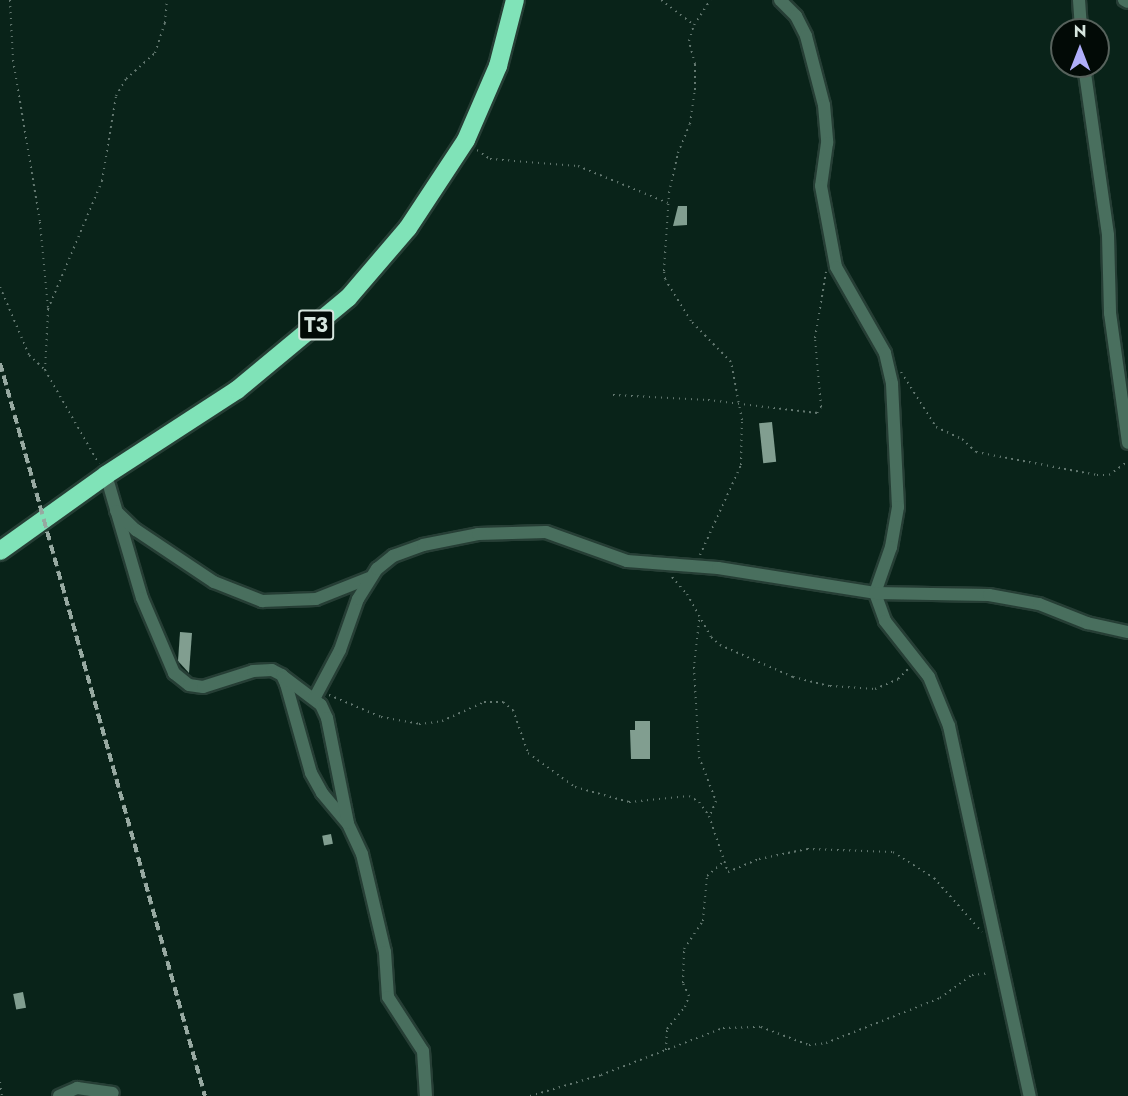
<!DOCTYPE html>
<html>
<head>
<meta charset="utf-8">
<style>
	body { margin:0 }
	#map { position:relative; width:1128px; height:1096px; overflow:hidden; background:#092319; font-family:Jost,sans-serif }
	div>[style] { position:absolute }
	.building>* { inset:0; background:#819e90; transform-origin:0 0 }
	.path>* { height:2px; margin-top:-1px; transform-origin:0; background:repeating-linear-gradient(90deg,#62776f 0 1.5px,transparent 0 6px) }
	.roads { filter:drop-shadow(2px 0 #263e35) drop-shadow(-2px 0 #263e35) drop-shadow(0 2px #263e35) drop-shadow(0 -2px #263e35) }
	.street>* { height:12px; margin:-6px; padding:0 6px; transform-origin:6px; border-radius:6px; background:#496f5e }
	.highway>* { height:18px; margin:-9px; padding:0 9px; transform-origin:9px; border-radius:9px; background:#80e3b8 }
	.rail>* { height:4px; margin-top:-2px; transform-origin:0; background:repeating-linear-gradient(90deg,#97a9a1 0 9px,transparent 0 13.5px) }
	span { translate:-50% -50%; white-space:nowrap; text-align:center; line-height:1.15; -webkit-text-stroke:6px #020a06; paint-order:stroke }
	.shield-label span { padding:2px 4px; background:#020a06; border:2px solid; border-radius:4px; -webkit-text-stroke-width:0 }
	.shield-label { font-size:20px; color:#d6e5de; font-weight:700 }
	.north { position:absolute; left:1050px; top:18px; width:60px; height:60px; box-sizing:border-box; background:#020a06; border:2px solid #57625c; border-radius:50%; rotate:0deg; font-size:16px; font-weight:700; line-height:24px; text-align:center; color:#d6e5de }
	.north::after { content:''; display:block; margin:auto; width:21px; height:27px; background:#afaefa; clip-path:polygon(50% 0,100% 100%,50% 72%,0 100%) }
</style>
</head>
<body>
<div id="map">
	<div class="building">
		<i style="clip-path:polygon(678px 206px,687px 206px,687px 225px,673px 226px)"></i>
		<i style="left:772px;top:422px;width:40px;height:13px;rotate:84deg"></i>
		<i style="clip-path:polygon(180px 632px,192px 633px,189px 673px,178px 661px)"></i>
		<i style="clip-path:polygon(635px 721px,650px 721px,650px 759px,631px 759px,630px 730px,635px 730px)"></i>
		<i style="left:331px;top:834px;width:10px;height:9px;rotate:79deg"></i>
		<i style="left:23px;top:992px;width:16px;height:10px;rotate:79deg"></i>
	</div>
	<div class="path">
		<i style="left:10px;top:0;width:60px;rotate:87.1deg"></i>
		<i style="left:13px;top:60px;width:164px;rotate:80.5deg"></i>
		<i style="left:40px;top:222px;width:87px;rotate:84.7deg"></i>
		<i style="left:48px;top:309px;width:61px;rotate:92.8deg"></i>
		<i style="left:661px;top:0;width:41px;rotate:37.1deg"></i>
		<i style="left:477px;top:150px;width:16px;rotate:35deg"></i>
		<i style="left:490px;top:159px;width:88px;rotate:4.5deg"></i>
		<i style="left:578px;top:166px;width:97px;rotate:22.3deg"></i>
		<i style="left:0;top:287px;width:74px;rotate:66.9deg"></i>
		<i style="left:29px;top:355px;width:22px;rotate:43deg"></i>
		<i style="left:45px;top:370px;width:108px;rotate:60.1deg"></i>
		<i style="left:48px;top:309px;width:139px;rotate:-67.1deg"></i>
		<i style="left:102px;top:181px;width:86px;rotate:-80.6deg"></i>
		<i style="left:116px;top:96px;width:20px;rotate:-60deg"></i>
		<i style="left:126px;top:79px;width:39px;rotate:-42deg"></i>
		<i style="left:155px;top:53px;width:32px;rotate:-72deg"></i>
		<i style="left:165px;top:23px;width:23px;rotate:-85deg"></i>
		<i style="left:901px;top:372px;width:65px;rotate:57.5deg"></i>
		<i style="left:936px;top:427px;width:29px;rotate:25deg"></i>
		<i style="left:962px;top:439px;width:19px;rotate:43deg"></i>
		<i style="left:976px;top:452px;width:123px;rotate:10.8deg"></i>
		<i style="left:1097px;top:475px;width:12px"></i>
		<i style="left:1109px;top:475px;width:24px;rotate:-36deg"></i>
		<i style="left:613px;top:395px;width:95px;rotate:3deg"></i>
		<i style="left:708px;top:400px;width:110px;rotate:6.8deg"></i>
		<i style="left:817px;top:413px;width:7px;rotate:-56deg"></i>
		<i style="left:821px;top:407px;width:69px;rotate:-95deg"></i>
		<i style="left:815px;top:338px;width:67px;rotate:-80.5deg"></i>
		<i style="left:700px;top:555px;width:99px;rotate:-65.5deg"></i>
		<i style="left:741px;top:465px;width:45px;rotate:-88.7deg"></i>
		<i style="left:742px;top:420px;width:59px;rotate:-100.7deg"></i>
		<i style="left:731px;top:362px;width:57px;rotate:-134.3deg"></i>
		<i style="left:691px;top:321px;width:49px;rotate:-121.8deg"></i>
		<i style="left:665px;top:279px;width:8px;rotate:-97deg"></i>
		<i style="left:664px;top:271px;width:78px;rotate:-86.3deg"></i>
		<i style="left:669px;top:193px;width:41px;rotate:-77.3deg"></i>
		<i style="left:678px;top:153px;width:31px;rotate:-68deg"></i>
		<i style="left:690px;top:124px;width:34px;rotate:-82deg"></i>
		<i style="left:695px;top:90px;width:26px;rotate:-90deg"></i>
		<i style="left:695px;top:64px;width:24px;rotate:-105deg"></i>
		<i style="left:689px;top:41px;width:17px;rotate:-73deg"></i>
		<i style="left:694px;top:25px;width:30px;rotate:-57deg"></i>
		<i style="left:672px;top:577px;width:23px;rotate:49deg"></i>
		<i style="left:687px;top:594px;width:49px;rotate:60.8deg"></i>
		<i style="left:711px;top:637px;width:12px;rotate:42deg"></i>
		<i style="left:720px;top:645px;width:80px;rotate:23.7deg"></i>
		<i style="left:793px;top:677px;width:38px;rotate:14deg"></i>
		<i style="left:830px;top:686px;width:45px;rotate:3.8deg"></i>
		<i style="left:875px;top:689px;width:25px;rotate:-23deg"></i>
		<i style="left:898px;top:679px;width:16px;rotate:-45deg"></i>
		<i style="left:699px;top:620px;width:47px;rotate:96.1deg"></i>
		<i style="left:694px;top:667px;width:90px;rotate:86.8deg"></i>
		<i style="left:699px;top:757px;width:47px;rotate:68.9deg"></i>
		<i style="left:716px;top:801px;width:15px;rotate:113deg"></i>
		<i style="left:329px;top:695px;width:56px;rotate:22.9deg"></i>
		<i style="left:381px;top:717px;width:39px;rotate:10deg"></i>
		<i style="left:419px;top:724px;width:23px;rotate:-7deg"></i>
		<i style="left:442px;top:721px;width:46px;rotate:-24.3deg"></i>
		<i style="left:484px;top:702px;width:19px"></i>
		<i style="left:503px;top:702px;width:13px;rotate:39deg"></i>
		<i style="left:513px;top:710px;width:46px;rotate:70.8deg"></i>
		<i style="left:528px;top:753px;width:58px;rotate:35.9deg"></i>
		<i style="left:575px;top:787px;width:56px;rotate:15.5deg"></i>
		<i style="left:629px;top:802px;width:60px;rotate:-5.7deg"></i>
		<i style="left:689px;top:796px;width:12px;rotate:31deg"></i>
		<i style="left:699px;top:802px;width:17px;rotate:54deg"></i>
		<i style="left:709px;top:816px;width:59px;rotate:71.3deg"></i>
		<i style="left:728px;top:872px;width:34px;rotate:-23deg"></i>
		<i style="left:759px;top:859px;width:49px;rotate:-11.8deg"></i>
		<i style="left:807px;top:849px;width:86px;rotate:2deg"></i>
		<i style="left:893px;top:852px;width:49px;rotate:32.4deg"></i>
		<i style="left:934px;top:878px;width:72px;rotate:48.4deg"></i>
		<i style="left:666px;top:1050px;width:21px;rotate:-87deg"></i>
		<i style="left:667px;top:1029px;width:28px;rotate:-51deg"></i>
		<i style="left:685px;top:1007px;width:12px;rotate:-70deg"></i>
		<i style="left:689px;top:996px;width:14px;rotate:-115deg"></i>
		<i style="left:683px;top:983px;width:34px;rotate:-88deg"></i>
		<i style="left:684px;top:949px;width:34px;rotate:-56deg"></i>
		<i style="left:703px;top:921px;width:45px;rotate:-84.9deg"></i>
		<i style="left:707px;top:876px;width:21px;rotate:-41deg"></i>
		<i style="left:0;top:1082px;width:14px;rotate:82deg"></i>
		<i style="left:530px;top:1096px;width:74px;rotate:-16.5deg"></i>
		<i style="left:601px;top:1075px;width:131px;rotate:-21.1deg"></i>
		<i style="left:723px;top:1028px;width:38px;rotate:-2deg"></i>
		<i style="left:761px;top:1027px;width:51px;rotate:20.6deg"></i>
		<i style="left:809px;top:1045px;width:17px;rotate:-7deg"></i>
		<i style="left:826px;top:1043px;width:123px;rotate:-21.5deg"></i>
		<i style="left:940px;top:998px;width:39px;rotate:-36deg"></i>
		<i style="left:972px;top:975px;width:18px;rotate:-6deg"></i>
	</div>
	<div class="roads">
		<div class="street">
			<i style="left:780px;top:0;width:23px;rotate:45deg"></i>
			<i style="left:796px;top:16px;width:22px;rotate:63deg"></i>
			<i style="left:806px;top:36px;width:71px;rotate:75.4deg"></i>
			<i style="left:824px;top:105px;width:38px;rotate:85deg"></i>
			<i style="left:827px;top:143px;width:43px;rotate:97.9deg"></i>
			<i style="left:821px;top:186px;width:82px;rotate:79.5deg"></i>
			<i style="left:836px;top:267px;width:99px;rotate:60.3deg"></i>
			<i style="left:885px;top:353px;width:32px;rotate:77deg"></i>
			<i style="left:892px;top:384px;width:123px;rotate:87.2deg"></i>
			<i style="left:898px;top:507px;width:41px;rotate:99.9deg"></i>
			<i style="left:891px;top:547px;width:49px;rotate:109.2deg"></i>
			<i style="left:875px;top:593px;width:30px;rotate:70deg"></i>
			<i style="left:885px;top:621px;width:71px;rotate:51.8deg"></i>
			<i style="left:929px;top:677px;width:53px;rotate:67.8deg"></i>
			<i style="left:949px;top:726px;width:379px;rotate:77.7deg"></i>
			<i style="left:1079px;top:0;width:30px;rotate:86deg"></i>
			<i style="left:1124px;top:0;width:4px;rotate:27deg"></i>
			<i style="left:1084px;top:66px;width:171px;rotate:81.9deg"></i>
			<i style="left:1108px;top:235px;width:78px;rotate:88.5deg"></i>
			<i style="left:1110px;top:313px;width:131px;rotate:82.1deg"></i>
			<i style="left:106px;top:475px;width:128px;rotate:73.7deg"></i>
			<i style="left:142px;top:598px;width:82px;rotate:66.9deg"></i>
			<i style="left:174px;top:673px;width:19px;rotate:39deg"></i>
			<i style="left:189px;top:685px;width:14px;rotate:8deg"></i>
			<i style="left:203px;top:687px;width:52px;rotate:-17.7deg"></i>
			<i style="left:253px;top:671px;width:19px;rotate:-3deg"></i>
			<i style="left:272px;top:670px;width:11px;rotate:27deg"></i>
			<i style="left:282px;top:675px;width:10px;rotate:66deg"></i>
			<i style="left:286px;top:684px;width:92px;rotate:74.3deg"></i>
			<i style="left:311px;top:773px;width:23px;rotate:61deg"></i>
			<i style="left:322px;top:793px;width:40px;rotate:50deg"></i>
			<i style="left:348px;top:824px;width:33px;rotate:65deg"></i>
			<i style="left:362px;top:854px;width:101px;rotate:76.8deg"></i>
			<i style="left:385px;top:952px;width:45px;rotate:86.2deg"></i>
			<i style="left:388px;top:997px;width:64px;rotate:57.1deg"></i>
			<i style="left:423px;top:1051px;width:45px;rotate:86.2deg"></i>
			<i style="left:116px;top:511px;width:28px;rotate:44deg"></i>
			<i style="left:136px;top:530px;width:94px;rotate:33.7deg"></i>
			<i style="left:214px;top:582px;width:52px;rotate:21.6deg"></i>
			<i style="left:262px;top:601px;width:54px;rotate:-2.1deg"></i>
			<i style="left:316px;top:599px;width:57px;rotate:-21.6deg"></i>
			<i style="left:284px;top:677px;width:46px;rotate:37.1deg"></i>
			<i style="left:321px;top:705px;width:14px;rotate:65deg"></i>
			<i style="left:327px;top:718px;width:107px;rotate:78.7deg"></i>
			<i style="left:314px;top:699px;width:55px;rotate:-62deg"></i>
			<i style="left:340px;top:650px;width:54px;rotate:-70.6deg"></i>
			<i style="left:358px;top:599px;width:36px;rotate:-58deg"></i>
			<i style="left:377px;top:569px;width:21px;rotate:-39deg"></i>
			<i style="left:393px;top:556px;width:32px;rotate:-20deg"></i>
			<i style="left:423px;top:545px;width:56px;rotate:-11.3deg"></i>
			<i style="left:478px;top:534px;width:68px;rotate:-1.7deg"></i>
			<i style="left:546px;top:532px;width:86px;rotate:19.7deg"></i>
			<i style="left:627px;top:561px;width:91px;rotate:4.4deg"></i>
			<i style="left:718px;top:568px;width:159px;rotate:9deg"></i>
			<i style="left:875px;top:593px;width:114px;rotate:1deg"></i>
			<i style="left:989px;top:595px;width:51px;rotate:10.2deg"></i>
			<i style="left:1039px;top:604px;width:52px;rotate:21.6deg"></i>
			<i style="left:1087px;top:623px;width:42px;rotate:12.4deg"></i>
			<i style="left:59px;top:1096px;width:20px;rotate:-24deg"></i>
			<i style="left:77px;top:1088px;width:36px;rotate:8deg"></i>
		</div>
		<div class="highway">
			<i style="left:0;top:551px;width:130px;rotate:-35.6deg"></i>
			<i style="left:106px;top:475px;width:156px;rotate:-33deg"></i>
			<i style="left:237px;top:390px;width:144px;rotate:-39.7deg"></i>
			<i style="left:348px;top:298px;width:92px;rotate:-49.4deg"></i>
			<i style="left:408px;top:228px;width:105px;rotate:-56.6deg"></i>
			<i style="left:466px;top:140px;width:81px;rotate:-66.6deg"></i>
			<i style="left:498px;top:66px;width:68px;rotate:-75.6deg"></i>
		</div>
	</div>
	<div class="rail">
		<i style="left:0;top:363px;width:761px;rotate:74.38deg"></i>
	</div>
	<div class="shield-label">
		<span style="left:316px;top:325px">T3</span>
	</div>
	<div class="north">N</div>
</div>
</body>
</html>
